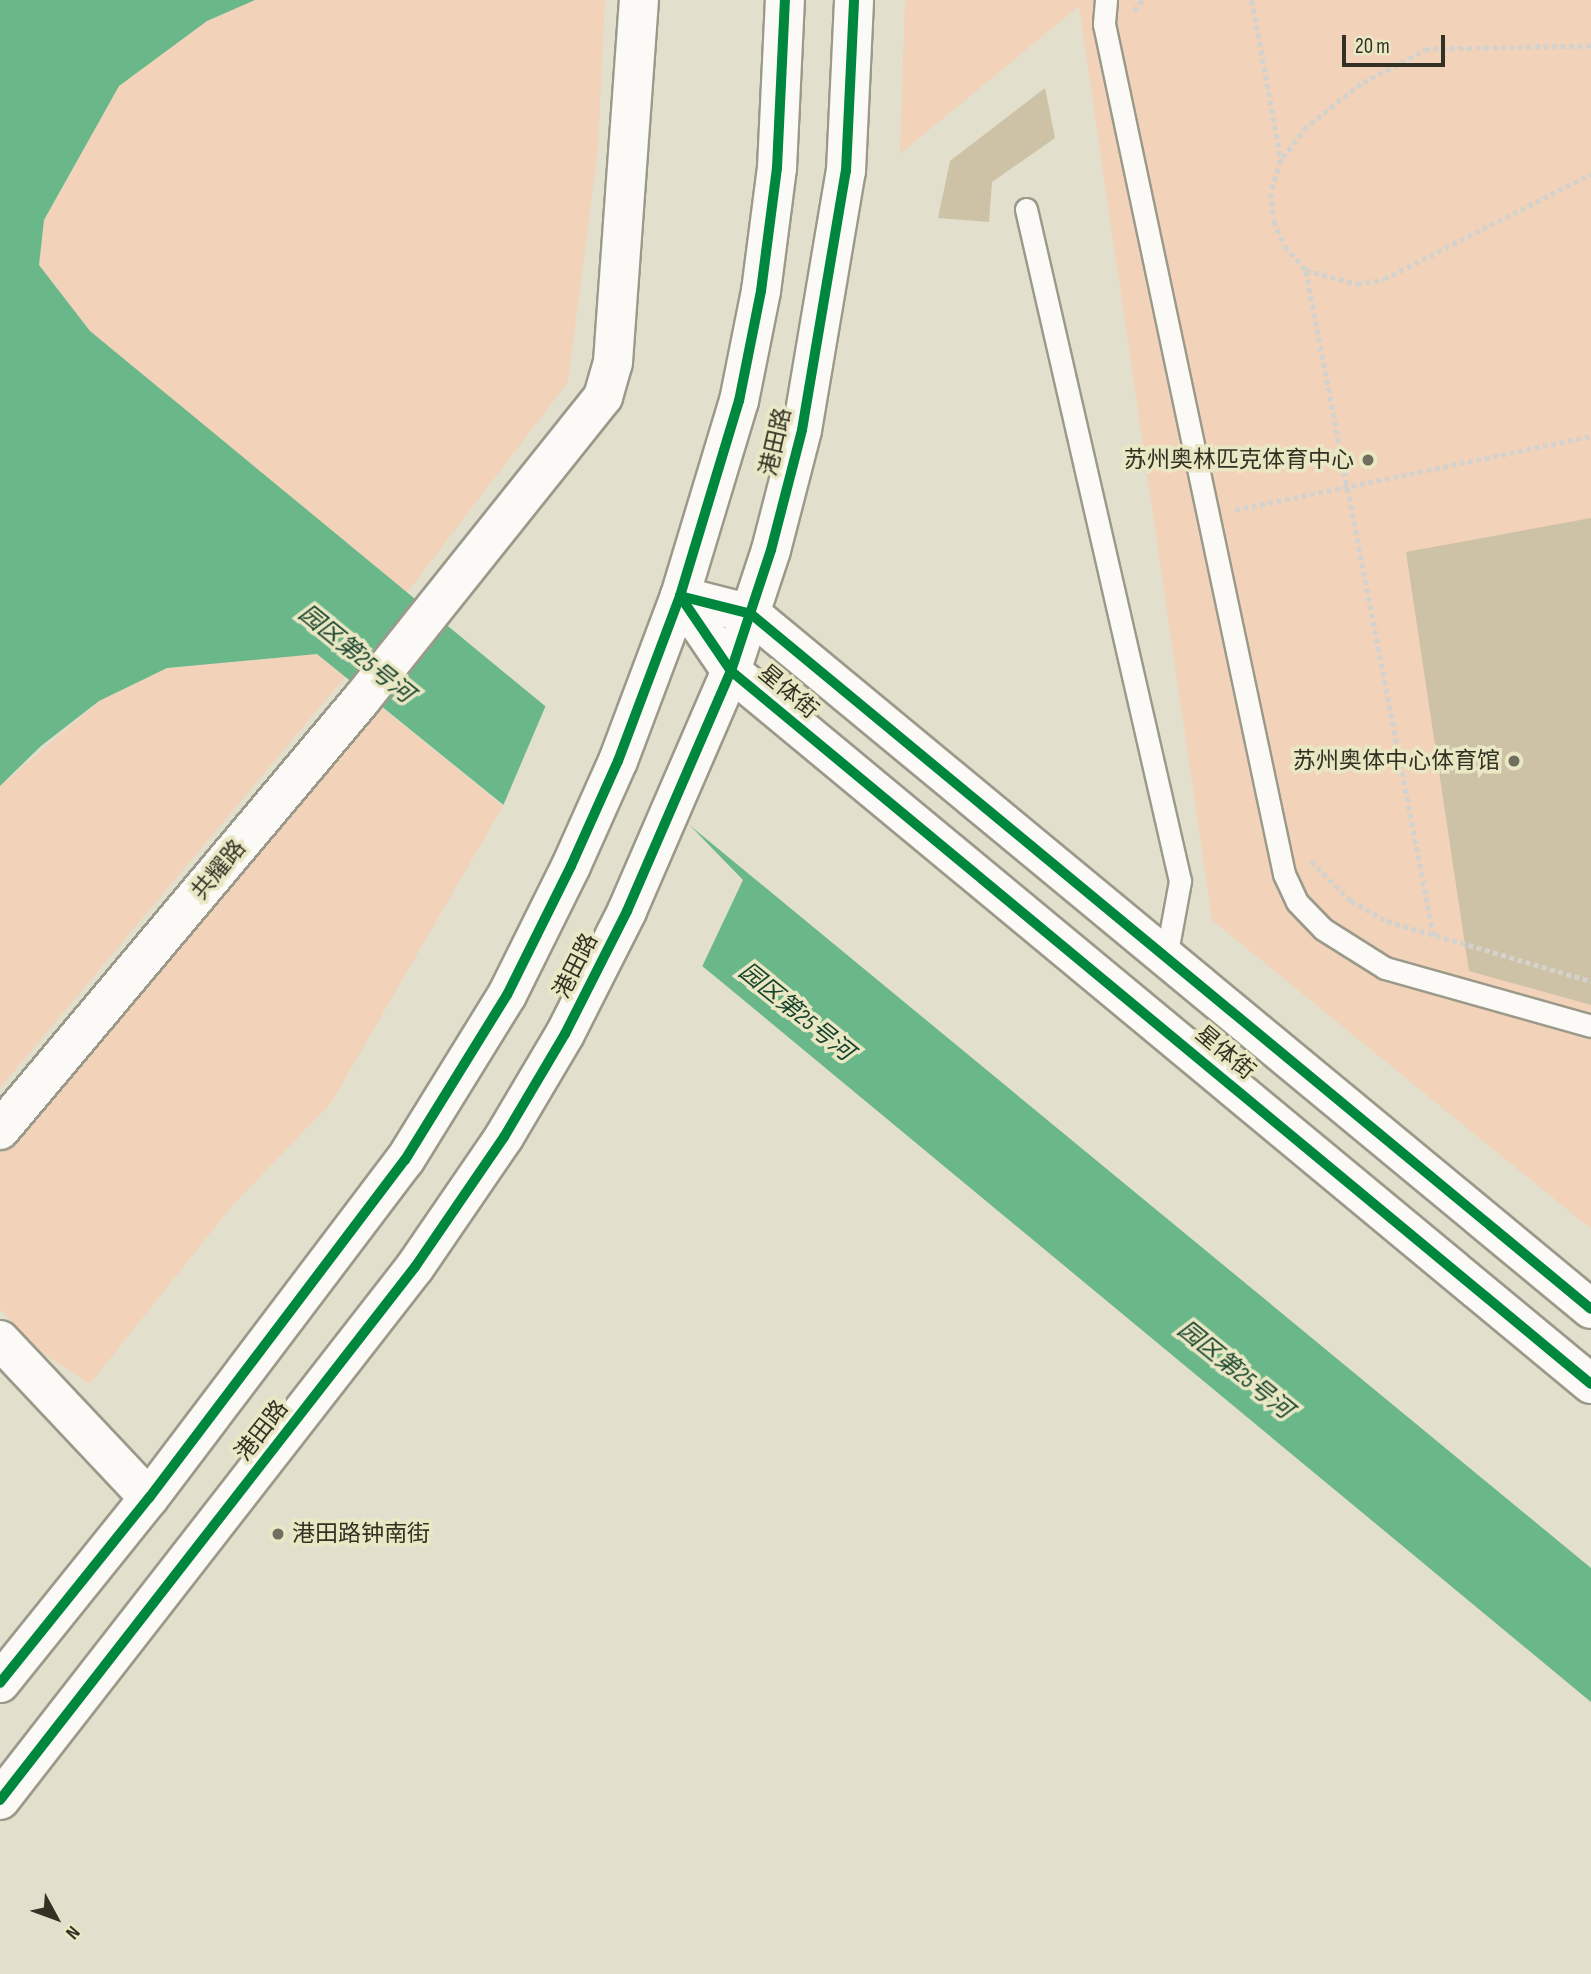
<!DOCTYPE html>
<html>
<head>
<meta charset="utf-8">
<style>
	body { margin:0 }
	#map { position:relative; width:1591px; height:1974px; overflow:hidden; background:#e2e0cc; font-family:"Sofia Sans Condensed","Noto Sans SC",sans-serif }
	div>[style] { position:absolute }
	.green>* { inset:0; background:#f2d2b9 }
	.water>* { inset:0; background:#6ab78a }
	.pier>* { inset:0; background:#e2e0cc }
	.building>* { inset:0; background:#cdc1a6 }
	.path>* { height:4.5px; margin-top:-2.25px; transform-origin:0; background:repeating-linear-gradient(90deg,#d3d2cc 0 5px,transparent 0 8.5px) }
	.roads { filter:drop-shadow(2px 0 #9b9a8a) drop-shadow(-2px 0 #9b9a8a) drop-shadow(0 2px #9b9a8a) drop-shadow(0 -2px #9b9a8a) }
	.service>* { height:21px; margin:-10.5px; padding:0 10.5px; transform-origin:10.5px; border-radius:10.5px; background:#fbfaf7 }
	.minor>* { height:38px; margin:-19px; padding:0 19px; transform-origin:19px; border-radius:19px; background:#fbfaf7 }
	.tertiary>* { height:38px; margin:-19px; padding:0 19px; transform-origin:19px; border-radius:19px; background:#fbfaf7 }
	.primary>* { height:38px; margin:-19px; padding:0 19px; transform-origin:19px; border-radius:19px; background:#fbfaf7 }
	.cycleway>* { height:10px; margin:-5px; padding:0 5px; transform-origin:5px; border-radius:5px; background:#00873e }
	.dots>* { width:19px; height:19px; translate:-50% -50%; box-sizing:border-box; border:4px solid #eae7c4; border-radius:50% }
	span { translate:-50% -50%; white-space:nowrap; text-align:center; line-height:1.15; -webkit-text-stroke:7px #eae7c4; paint-order:stroke }
	.street-label { font-size:23px; color:#323123 }
	.poi-label { font-size:23px; color:#323123 }
	.right { translate:-100% -50%; text-align:right }
	.left { translate:0 -50%; text-align:left }
	.water-label { font-size:24px; color:#18442d; font-style:italic }
	.north { position:absolute; left:21px; top:1883px; width:70px; height:70px; -webkit-text-stroke:5px #eae7c4; paint-order:stroke; rotate:131deg; font-size:19px; font-weight:700; line-height:28px; text-align:center; color:#323123 }
	.north::after { content:''; display:block; margin:auto; width:24px; height:32px; background:#323123; clip-path:polygon(50% 0,100% 100%,50% 72%,0 100%) }
	.scale { position:absolute; left:1342px; top:35px; width:103px; height:32px; box-sizing:border-box; border:4px solid #323123; border-top:0; padding-left:9px; font-size:21px; line-height:24px; white-space:nowrap; color:#323123; -webkit-text-stroke:5px #eae7c4; paint-order:stroke }
</style>
</head>
<body>
<div id="map">
	<div class="green">
		<i style="clip-path:polygon(255px 0,605px 0,598px 149px,568px 382px,406px 594px,90px 331px,39px 265px,44px 220px,119px 86px,207px 21px)"></i>
		<i style="clip-path:polygon(905px 0,1591px 0,1591px 1229px,1212px 920px,1079px 6px,900px 154px)"></i>
		<i style="clip-path:polygon(317px 654px,345px 677px,0 1088px,0 786px,99px 701px,167px 668px)"></i>
		<i style="clip-path:polygon(380px 706px,503px 806px,331px 1103px,231px 1207px,90px 1384px,40px 1351px,0 1309px,0 1155px)"></i>
	</div>
	<div class="water">
		<i style="clip-path:polygon(0 0,255px 0,207px 21px,119px 86px,44px 220px,39px 265px,90px 331px,1591px 1568px,1591px 1702px,712px 974px,317px 654px,167px 668px,99px 701px,41px 746px,0 786px)"></i>
	</div>
	<div class="pier">
		<i style="clip-path:polygon(546px 705px,676px 811px,743px 880px,701px 969px,503px 806px)"></i>
	</div>
	<div class="building">
		<i style="clip-path:polygon(1045px 88px,1055px 138px,992px 182px,989px 222px,938px 218px,950px 161px)"></i>
		<i style="clip-path:polygon(1591px 518px,1591px 1005px,1469px 971px,1406px 552px)"></i>
	</div>
	<div class="path">
		<i style="left:1252px;top:0;width:163px;rotate:79.7deg"></i>
		<i style="left:1134px;top:11px;width:14px;rotate:-54deg"></i>
		<i style="left:1591px;top:46px;width:163px;rotate:178.9deg"></i>
		<i style="left:1428px;top:49px;width:76px;rotate:152.4deg"></i>
		<i style="left:1361px;top:84px;width:69px;rotate:141.5deg"></i>
		<i style="left:1307px;top:127px;width:42px;rotate:128.2deg"></i>
		<i style="left:1281px;top:160px;width:34px;rotate:107deg"></i>
		<i style="left:1271px;top:193px;width:28px;rotate:84deg"></i>
		<i style="left:1274px;top:221px;width:27px;rotate:66deg"></i>
		<i style="left:1285px;top:246px;width:32px;rotate:49deg"></i>
		<i style="left:1306px;top:270px;width:53px;rotate:15.4deg"></i>
		<i style="left:1357px;top:284px;width:27px;rotate:-10deg"></i>
		<i style="left:1384px;top:279px;width:232px;rotate:-26.9deg"></i>
		<i style="left:1306px;top:271px;width:678px;rotate:79.12deg"></i>
		<i style="left:1235px;top:510px;width:364px;rotate:-11.7deg"></i>
		<i style="left:1311px;top:861px;width:57px;rotate:45deg"></i>
		<i style="left:1351px;top:901px;width:41px;rotate:29.1deg"></i>
		<i style="left:1387px;top:921px;width:213px;rotate:16.4deg"></i>
	</div>
	<div class="roads">
		<div class="service">
			<i style="left:1106px;top:0;width:24px;rotate:95deg"></i>
			<i style="left:1104px;top:24px;width:869px;rotate:78.04deg"></i>
			<i style="left:1284px;top:874px;width:31px;rotate:65deg"></i>
			<i style="left:1297px;top:902px;width:37px;rotate:46deg"></i>
			<i style="left:1323px;top:929px;width:73px;rotate:32.2deg"></i>
			<i style="left:1385px;top:968px;width:214px;rotate:15.7deg"></i>
			<i style="left:1026px;top:209px;width:689px;rotate:77.09deg"></i>
			<i style="left:1180px;top:881px;width:77px;rotate:100.4deg"></i>
		</div>
		<div class="minor">
			<i style="left:0;top:1340px;width:217px;rotate:46.7deg"></i>
		</div>
		<div class="tertiary">
			<i style="left:680px;top:596px;width:91px;rotate:55.8deg"></i>
			<i style="left:731px;top:671px;width:1117px;rotate:39.66deg"></i>
			<i style="left:680px;top:596px;width:73px;rotate:14.2deg"></i>
			<i style="left:751px;top:614px;width:1090px;rotate:39.6deg"></i>
			<i style="left:0;top:1130px;width:561px;rotate:-49.99deg"></i>
			<i style="left:361px;top:700px;width:388px;rotate:-51.4deg"></i>
			<i style="left:603px;top:397px;width:36px;rotate:-74deg"></i>
			<i style="left:613px;top:362px;width:363px;rotate:-85.9deg"></i>
		</div>
		<div class="primary">
			<i style="left:0;top:1683px;width:238px;rotate:-51.2deg"></i>
			<i style="left:149px;top:1498px;width:424px;rotate:-52.9deg"></i>
			<i style="left:405px;top:1160px;width:194px;rotate:-58.3deg"></i>
			<i style="left:507px;top:995px;width:144px;rotate:-63.6deg"></i>
			<i style="left:571px;top:866px;width:115px;rotate:-65.9deg"></i>
			<i style="left:618px;top:761px;width:176px;rotate:-69.4deg"></i>
			<i style="left:680px;top:596px;width:204px;rotate:-73.2deg"></i>
			<i style="left:739px;top:401px;width:112px;rotate:-78.7deg"></i>
			<i style="left:761px;top:291px;width:124px;rotate:-82.6deg"></i>
			<i style="left:777px;top:168px;width:168px;rotate:-87.3deg"></i>
			<i style="left:0;top:1800px;width:676px;rotate:-52.1deg"></i>
			<i style="left:415px;top:1267px;width:158px;rotate:-55.6deg"></i>
			<i style="left:504px;top:1137px;width:120px;rotate:-59.4deg"></i>
			<i style="left:565px;top:1034px;width:138px;rotate:-63.2deg"></i>
			<i style="left:627px;top:911px;width:262px;rotate:-66.6deg"></i>
			<i style="left:731px;top:671px;width:127px;rotate:-71.7deg"></i>
			<i style="left:771px;top:550px;width:124px;rotate:-75.5deg"></i>
			<i style="left:802px;top:430px;width:263px;rotate:-80.4deg"></i>
			<i style="left:846px;top:171px;width:171px;rotate:-87.3deg"></i>
		</div>
	</div>
	<div class="cycleway">
		<i style="left:680px;top:596px;width:91px;rotate:55.8deg"></i>
		<i style="left:731px;top:671px;width:1117px;rotate:39.66deg"></i>
		<i style="left:680px;top:596px;width:73px;rotate:14.2deg"></i>
		<i style="left:751px;top:614px;width:1090px;rotate:39.6deg"></i>
		<i style="left:0;top:1683px;width:238px;rotate:-51.2deg"></i>
		<i style="left:149px;top:1498px;width:424px;rotate:-52.9deg"></i>
		<i style="left:405px;top:1160px;width:194px;rotate:-58.3deg"></i>
		<i style="left:507px;top:995px;width:144px;rotate:-63.6deg"></i>
		<i style="left:571px;top:866px;width:115px;rotate:-65.9deg"></i>
		<i style="left:618px;top:761px;width:176px;rotate:-69.4deg"></i>
		<i style="left:680px;top:596px;width:204px;rotate:-73.2deg"></i>
		<i style="left:739px;top:401px;width:112px;rotate:-78.7deg"></i>
		<i style="left:761px;top:291px;width:124px;rotate:-82.6deg"></i>
		<i style="left:777px;top:168px;width:168px;rotate:-87.3deg"></i>
		<i style="left:0;top:1800px;width:676px;rotate:-52.1deg"></i>
		<i style="left:415px;top:1267px;width:158px;rotate:-55.6deg"></i>
		<i style="left:504px;top:1137px;width:120px;rotate:-59.4deg"></i>
		<i style="left:565px;top:1034px;width:138px;rotate:-63.2deg"></i>
		<i style="left:627px;top:911px;width:262px;rotate:-66.6deg"></i>
		<i style="left:731px;top:671px;width:127px;rotate:-71.7deg"></i>
		<i style="left:771px;top:550px;width:124px;rotate:-75.5deg"></i>
		<i style="left:802px;top:430px;width:263px;rotate:-80.4deg"></i>
		<i style="left:846px;top:171px;width:171px;rotate:-87.3deg"></i>
	</div>
	<div class="dots">
		<i style="left:1368px;top:460px;background:#706e5e"></i>
		<i style="left:1514px;top:761px;background:#706e5e"></i>
		<i style="left:278px;top:1534px;background:#706e5e"></i>
	</div>
	<div class="street-label">
		<span style="left:776px;top:442px;rotate:-77deg">港田路</span>
		<span style="left:788px;top:692px;rotate:40deg">星体街</span>
		<span style="left:219px;top:870px;rotate:-50deg">共耀路</span>
		<span style="left:576px;top:966px;rotate:-63deg">港田路</span>
		<span style="left:1225px;top:1053px;rotate:40deg">星体街</span>
		<span style="left:262px;top:1431px;rotate:-52deg">港田路</span>
	</div>
	<div class="poi-label">
		<span class="right" style="left:1354px;top:460px">苏州奥林匹克体育中心</span>
		<span class="right" style="left:1500px;top:761px">苏州奥体中心体育馆</span>
		<span class="left" style="left:292px;top:1534px">港田路钟南街</span>
	</div>
	<div class="water-label">
		<span style="left:356px;top:654px;rotate:39deg">园区第25号河</span>
		<span style="left:796px;top:1012px;rotate:39deg">园区第25号河</span>
		<span style="left:1235px;top:1370px;rotate:39deg">园区第25号河</span>
	</div>
	<div class="north">N</div>
	<div class="scale">20 m</div>
</div>
</body>
</html>
